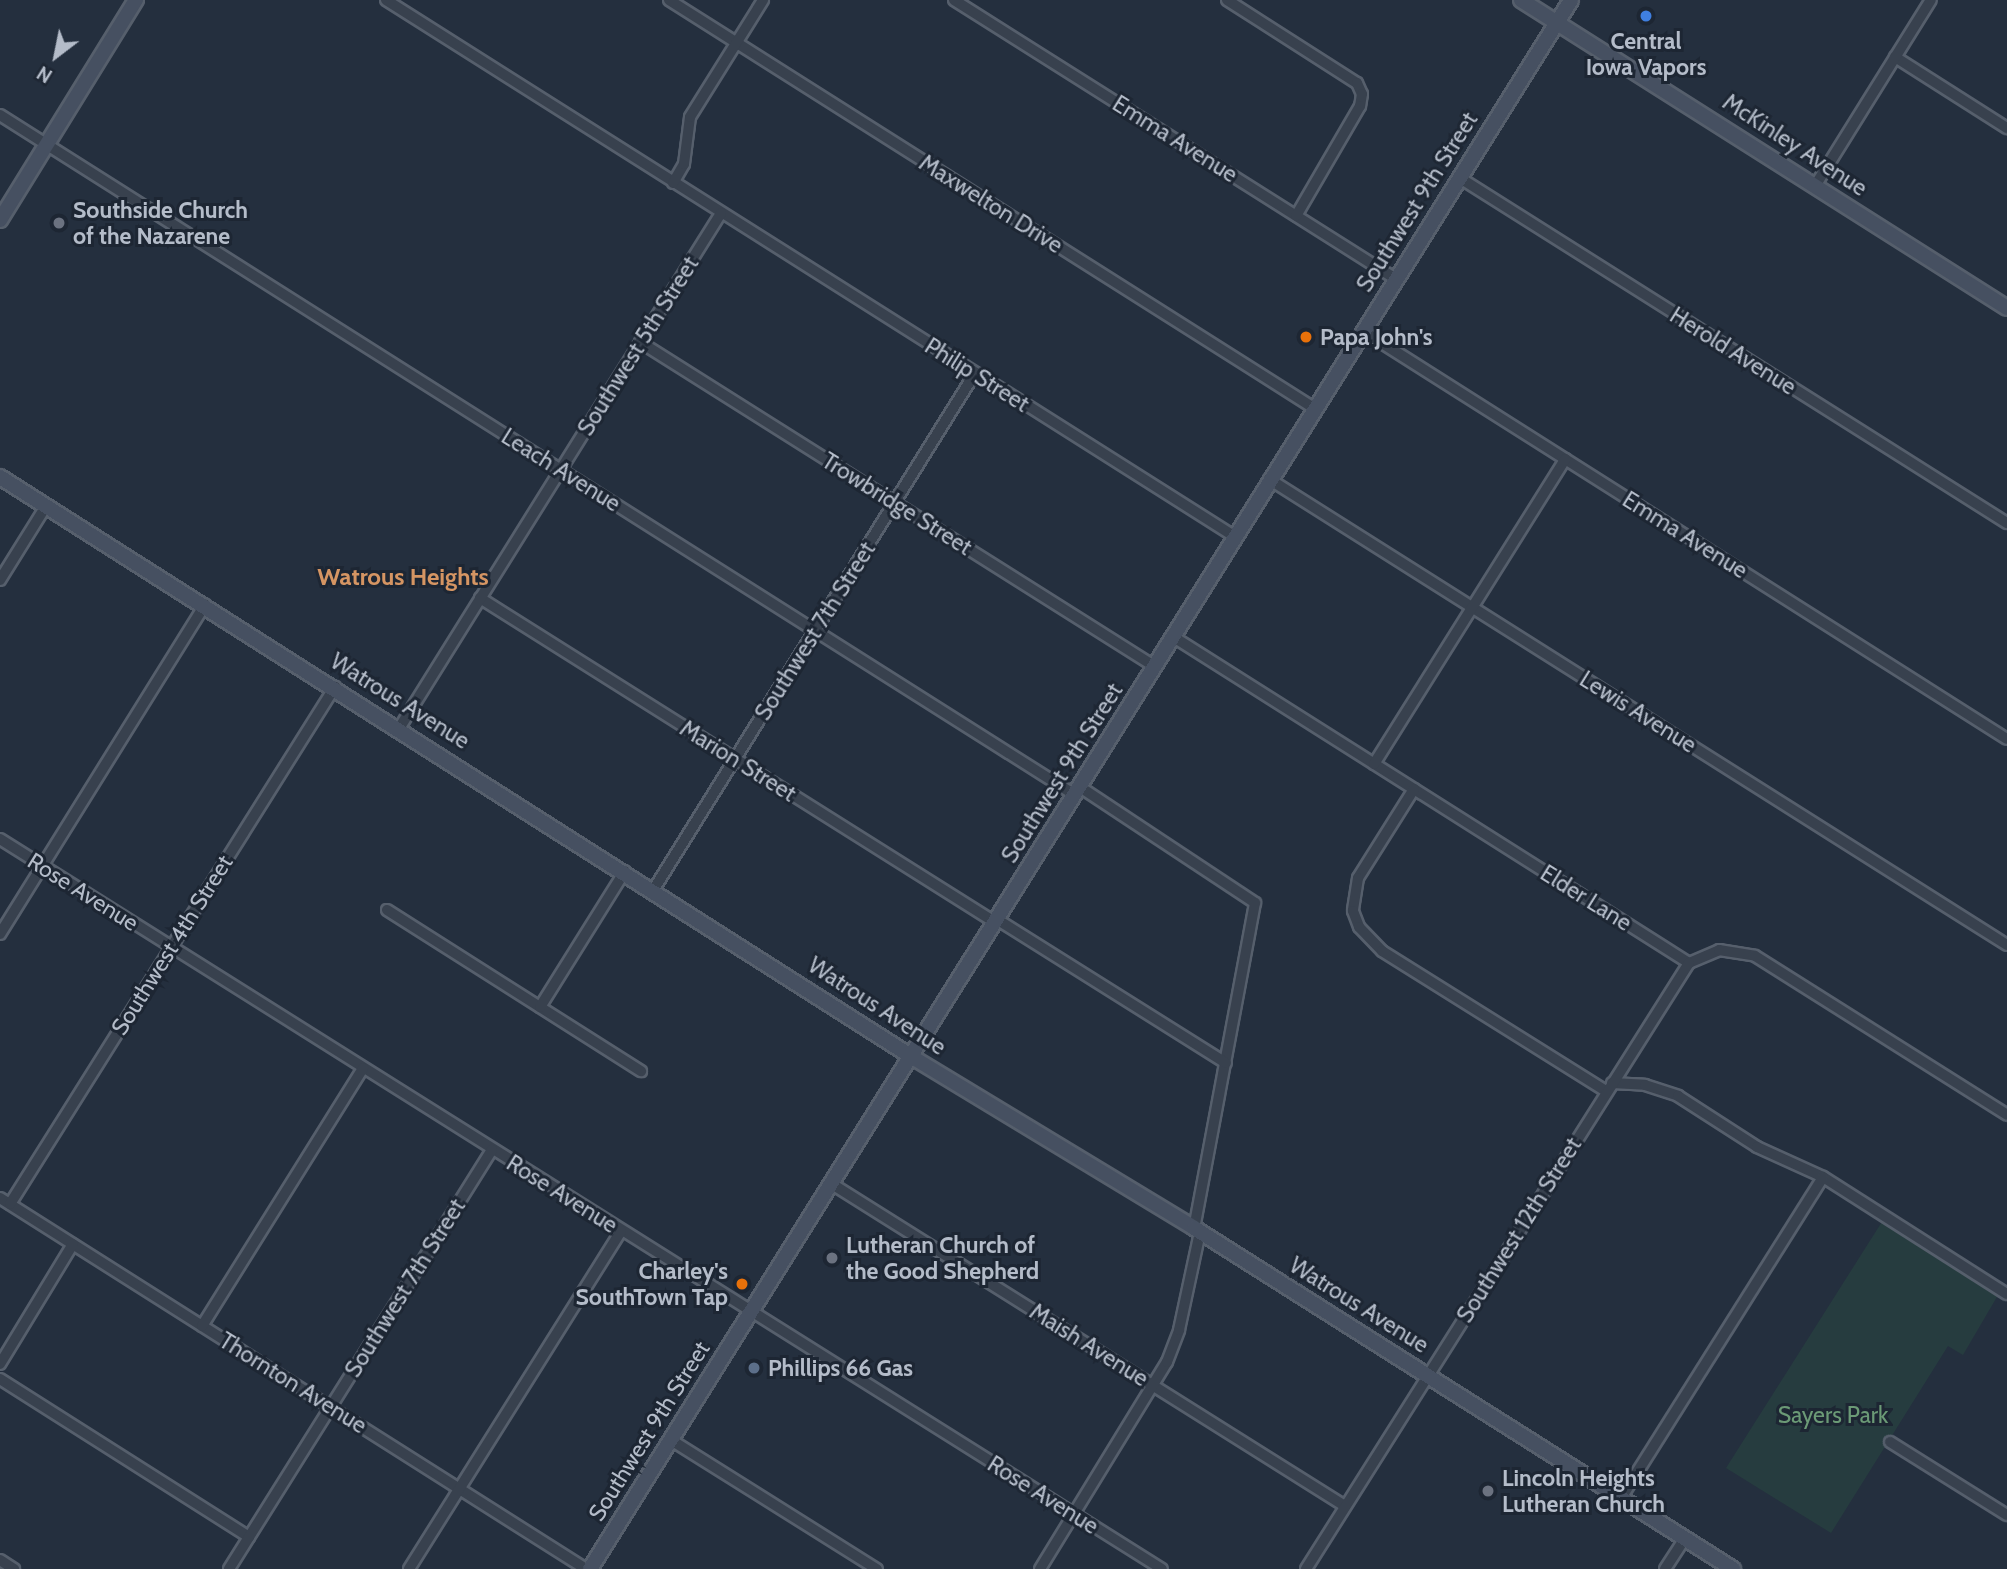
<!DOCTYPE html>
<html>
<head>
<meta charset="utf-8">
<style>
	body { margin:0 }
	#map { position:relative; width:2007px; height:1569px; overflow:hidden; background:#242f3e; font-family:Cabin,sans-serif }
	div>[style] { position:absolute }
	.green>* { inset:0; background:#263c3f }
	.roads { filter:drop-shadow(2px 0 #565f6c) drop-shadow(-2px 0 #565f6c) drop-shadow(0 2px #565f6c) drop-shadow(0 -2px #565f6c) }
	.street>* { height:10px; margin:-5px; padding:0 5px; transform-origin:5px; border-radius:5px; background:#38414e }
	.secondary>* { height:14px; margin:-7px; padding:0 7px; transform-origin:7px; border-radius:7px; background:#465061 }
	.dots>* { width:19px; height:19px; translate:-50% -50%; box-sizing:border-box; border:4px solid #1d2633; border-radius:50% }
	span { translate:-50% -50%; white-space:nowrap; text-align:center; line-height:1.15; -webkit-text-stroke:6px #1d2633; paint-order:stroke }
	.poi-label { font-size:23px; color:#b4bcc9; font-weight:700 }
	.left { translate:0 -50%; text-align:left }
	.right { translate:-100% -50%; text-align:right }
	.street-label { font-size:23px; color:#b4bcc9 }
	.park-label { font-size:23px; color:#6b9a76 }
	.neighbourhood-label { font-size:24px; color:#d59563; font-weight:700 }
	.north { position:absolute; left:21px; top:21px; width:70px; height:70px; -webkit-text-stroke:5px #1d2633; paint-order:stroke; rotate:212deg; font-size:19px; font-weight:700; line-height:28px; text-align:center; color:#b4bcc9 }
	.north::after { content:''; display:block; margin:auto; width:24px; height:32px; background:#b4bcc9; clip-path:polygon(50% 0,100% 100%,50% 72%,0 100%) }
</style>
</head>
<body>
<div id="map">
	<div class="green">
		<i style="clip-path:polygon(1885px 1217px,2001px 1290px,1963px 1355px,1948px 1346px,1831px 1533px,1726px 1468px)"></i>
	</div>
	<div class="roads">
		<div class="street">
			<i style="left:386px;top:0;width:1003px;rotate:32.3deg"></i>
			<i style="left:669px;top:0;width:763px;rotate:32.32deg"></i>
			<i style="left:954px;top:0;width:523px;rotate:32.26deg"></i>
			<i style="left:1227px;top:0;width:154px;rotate:32.6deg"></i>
			<i style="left:1357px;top:83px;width:12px;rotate:66deg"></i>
			<i style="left:1362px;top:94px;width:12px;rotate:99deg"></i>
			<i style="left:1360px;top:106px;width:127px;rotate:120.2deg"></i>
			<i style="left:1895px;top:57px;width:133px;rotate:32.4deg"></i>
			<i style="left:0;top:115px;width:1272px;rotate:32.32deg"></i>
			<i style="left:1460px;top:178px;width:647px;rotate:32.24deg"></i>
			<i style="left:673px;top:183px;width:22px;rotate:-60deg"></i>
			<i style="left:684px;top:164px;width:47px;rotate:-82.7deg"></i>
			<i style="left:690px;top:117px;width:138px;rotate:-58deg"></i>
			<i style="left:1815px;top:186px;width:219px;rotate:-58.1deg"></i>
			<i style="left:1363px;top:331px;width:762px;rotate:32.36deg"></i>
			<i style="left:640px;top:342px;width:608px;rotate:32.23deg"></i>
			<i style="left:1269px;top:479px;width:873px;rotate:32.27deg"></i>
			<i style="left:0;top:580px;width:87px;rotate:-58.1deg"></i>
			<i style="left:480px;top:598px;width:610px;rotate:32.2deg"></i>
			<i style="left:1172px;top:636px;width:612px;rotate:32.31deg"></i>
			<i style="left:1689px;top:963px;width:33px;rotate:-23deg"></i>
			<i style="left:1719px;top:950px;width:36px;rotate:9deg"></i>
			<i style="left:1755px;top:956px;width:298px;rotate:32.2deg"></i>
			<i style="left:400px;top:727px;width:606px;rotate:-58.01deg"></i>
			<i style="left:1374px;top:764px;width:360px;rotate:-57.9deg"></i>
			<i style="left:1080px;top:787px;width:210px;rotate:33.5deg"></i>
			<i style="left:1255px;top:903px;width:331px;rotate:100.6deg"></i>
			<i style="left:1414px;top:789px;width:105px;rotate:122.2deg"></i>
			<i style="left:1358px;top:878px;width:33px;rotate:99deg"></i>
			<i style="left:1353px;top:911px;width:17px;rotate:69deg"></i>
			<i style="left:1359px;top:927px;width:33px;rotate:46deg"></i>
			<i style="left:1382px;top:951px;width:264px;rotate:32deg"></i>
			<i style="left:0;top:839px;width:1372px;rotate:32.14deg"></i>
			<i style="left:654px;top:889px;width:608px;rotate:-58.11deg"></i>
			<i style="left:387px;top:910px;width:301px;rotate:32.4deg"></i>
			<i style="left:998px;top:920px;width:269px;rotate:32.1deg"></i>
			<i style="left:0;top:934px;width:388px;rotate:-58.1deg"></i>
			<i style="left:540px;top:1007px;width:160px;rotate:-58deg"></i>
			<i style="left:1612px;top:1083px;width:33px;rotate:3deg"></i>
			<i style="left:1645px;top:1085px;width:35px;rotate:18deg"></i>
			<i style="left:1678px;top:1096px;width:94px;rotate:32.8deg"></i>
			<i style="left:1757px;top:1147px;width:72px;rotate:24.4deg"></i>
			<i style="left:1823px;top:1177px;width:218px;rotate:32.5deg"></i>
			<i style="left:832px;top:1184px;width:606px;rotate:32.12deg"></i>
			<i style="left:0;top:1198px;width:694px;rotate:32.34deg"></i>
			<i style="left:10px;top:1204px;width:611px;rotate:-57.85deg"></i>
			<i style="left:202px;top:1326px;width:304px;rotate:-58deg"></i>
			<i style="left:0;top:1364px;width:140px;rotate:-58.7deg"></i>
			<i style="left:0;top:1379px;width:295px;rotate:32.4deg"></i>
			<i style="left:671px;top:1440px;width:243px;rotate:32.1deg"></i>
			<i style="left:1890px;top:1442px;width:138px;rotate:32deg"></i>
			<i style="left:1621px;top:1498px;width:379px;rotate:-57.8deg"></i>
			<i style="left:0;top:1560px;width:17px;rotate:33deg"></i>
			<i style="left:229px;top:1569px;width:495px;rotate:-57.9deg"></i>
			<i style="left:409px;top:1569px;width:399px;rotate:-57.9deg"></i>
			<i style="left:1040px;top:1569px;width:243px;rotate:-58.5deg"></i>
			<i style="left:1167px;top:1362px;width:34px;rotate:-69deg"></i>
			<i style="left:1179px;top:1330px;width:100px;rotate:-77.9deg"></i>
			<i style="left:1306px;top:1569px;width:717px;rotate:-57.71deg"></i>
			<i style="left:1665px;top:1569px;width:37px;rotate:-57deg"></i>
		</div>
		<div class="secondary">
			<i style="left:1521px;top:0;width:575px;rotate:32.36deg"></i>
			<i style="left:0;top:220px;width:259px;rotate:-58.3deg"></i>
			<i style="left:0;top:477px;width:1081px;rotate:32.45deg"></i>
			<i style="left:912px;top:1057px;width:330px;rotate:31.2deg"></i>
			<i style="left:1194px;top:1228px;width:638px;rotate:32.32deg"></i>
			<i style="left:590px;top:1569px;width:1850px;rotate:-57.98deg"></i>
		</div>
	</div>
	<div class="dots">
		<i style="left:1646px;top:16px;background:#3f7fe0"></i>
		<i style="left:59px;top:223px;background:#6b7280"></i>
		<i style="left:1306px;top:337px;background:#e8710a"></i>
		<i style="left:832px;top:1258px;background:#6b7280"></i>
		<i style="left:742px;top:1284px;background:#e8710a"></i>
		<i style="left:754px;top:1368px;background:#5c6f8a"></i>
		<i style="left:1488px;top:1491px;background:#6b7280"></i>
	</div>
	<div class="poi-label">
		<span style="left:1646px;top:54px">Central<br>Iowa Vapors</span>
		<span class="left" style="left:73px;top:223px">Southside Church<br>of the Nazarene</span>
		<span class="left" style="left:1320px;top:337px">Papa John's</span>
		<span class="left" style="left:846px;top:1258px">Lutheran Church of<br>the Good Shepherd</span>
		<span class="right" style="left:728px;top:1284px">Charley's<br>SouthTown Tap</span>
		<span class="left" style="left:768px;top:1368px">Phillips 66 Gas</span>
		<span class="left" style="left:1502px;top:1491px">Lincoln Heights<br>Lutheran Church</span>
	</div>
	<div class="street-label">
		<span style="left:1175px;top:139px;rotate:32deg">Emma Avenue</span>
		<span style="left:1795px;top:145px;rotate:33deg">McKinley Avenue</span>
		<span style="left:1417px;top:202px;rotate:-58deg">Southwest 9th Street</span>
		<span style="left:991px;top:204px;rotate:32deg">Maxwelton Drive</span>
		<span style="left:638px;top:346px;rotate:-58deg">Southwest 5th Street</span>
		<span style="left:1733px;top:351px;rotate:32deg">Herold Avenue</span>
		<span style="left:977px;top:375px;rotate:32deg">Philip Street</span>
		<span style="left:561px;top:470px;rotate:32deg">Leach Avenue</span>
		<span style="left:897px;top:504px;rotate:32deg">Trowbridge Street</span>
		<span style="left:1685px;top:535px;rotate:32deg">Emma Avenue</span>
		<span style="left:815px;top:631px;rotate:-58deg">Southwest 7th Street</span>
		<span style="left:400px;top:701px;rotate:32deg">Watrous Avenue</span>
		<span style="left:1638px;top:712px;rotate:32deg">Lewis Avenue</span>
		<span style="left:738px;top:761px;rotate:32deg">Marion Street</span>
		<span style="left:1062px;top:773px;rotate:-58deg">Southwest 9th Street</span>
		<span style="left:83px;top:892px;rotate:32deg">Rose Avenue</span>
		<span style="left:1586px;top:898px;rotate:32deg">Elder Lane</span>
		<span style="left:172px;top:945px;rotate:-58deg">Southwest 4th Street</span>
		<span style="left:877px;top:1006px;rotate:33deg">Watrous Avenue</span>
		<span style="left:562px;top:1194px;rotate:32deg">Rose Avenue</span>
		<span style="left:1519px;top:1230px;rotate:-58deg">Southwest 12th Street</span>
		<span style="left:405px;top:1288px;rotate:-58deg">Southwest 7th Street</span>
		<span style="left:1359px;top:1305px;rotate:32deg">Watrous Avenue</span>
		<span style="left:1089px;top:1345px;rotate:32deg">Maish Avenue</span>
		<span style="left:293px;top:1383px;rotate:32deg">Thornton Avenue</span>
		<span style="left:649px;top:1431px;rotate:-58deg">Southwest 9th Street</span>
		<span style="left:1043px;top:1495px;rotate:32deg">Rose Avenue</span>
	</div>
	<div class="park-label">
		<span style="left:1833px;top:1415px">Sayers Park</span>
	</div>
	<div class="neighbourhood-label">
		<span style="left:403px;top:577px">Watrous Heights</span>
	</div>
	<div class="north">N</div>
</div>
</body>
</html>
